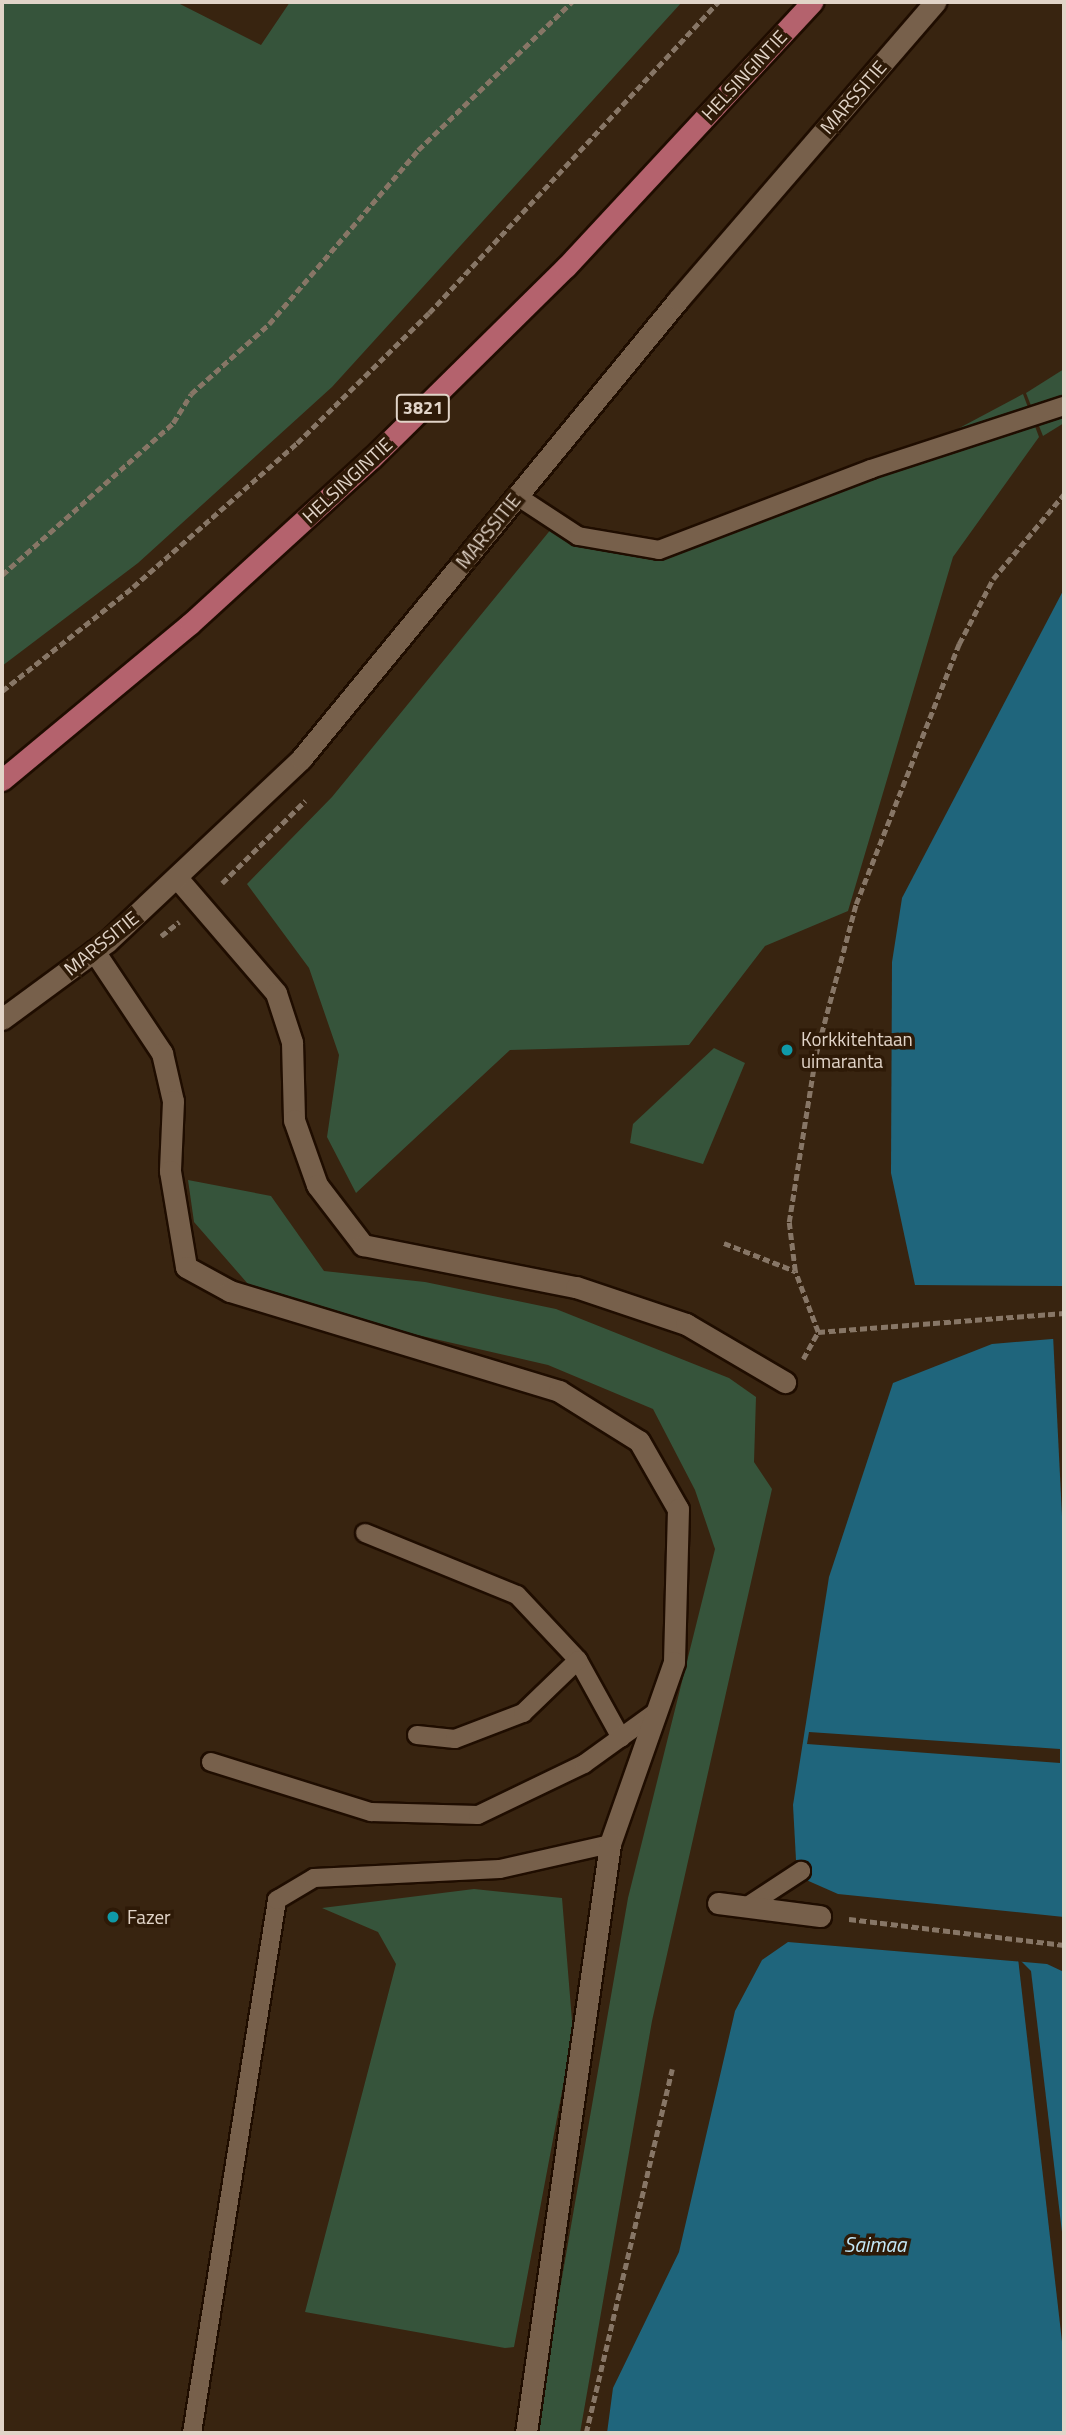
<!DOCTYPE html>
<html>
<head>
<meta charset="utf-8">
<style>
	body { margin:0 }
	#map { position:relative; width:1066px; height:2435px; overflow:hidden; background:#382410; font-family:"Titillium Web",sans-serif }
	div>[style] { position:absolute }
	.green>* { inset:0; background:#36543b }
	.water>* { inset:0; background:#1f657c }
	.pier>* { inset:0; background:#382410 }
	.path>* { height:4.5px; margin-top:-2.25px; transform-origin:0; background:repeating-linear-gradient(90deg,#877666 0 7px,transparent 0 10.5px) }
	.roads { filter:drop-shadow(2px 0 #1f0d00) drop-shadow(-2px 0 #1f0d00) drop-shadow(0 2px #1f0d00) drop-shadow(0 -2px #1f0d00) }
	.service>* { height:18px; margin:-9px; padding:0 9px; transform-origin:9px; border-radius:9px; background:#77604b }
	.minor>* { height:21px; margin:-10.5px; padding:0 10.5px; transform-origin:10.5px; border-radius:10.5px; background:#77604b }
	.primary>* { height:21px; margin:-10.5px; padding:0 10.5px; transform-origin:10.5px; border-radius:10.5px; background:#b4626d }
	.dots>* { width:19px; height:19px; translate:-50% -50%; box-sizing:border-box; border:4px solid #2e1a07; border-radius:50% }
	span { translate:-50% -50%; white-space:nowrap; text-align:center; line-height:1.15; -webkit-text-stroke:7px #2e1a07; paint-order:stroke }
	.shield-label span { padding:2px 5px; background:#2e1a07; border:2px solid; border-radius:5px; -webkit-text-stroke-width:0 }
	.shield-label { font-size:18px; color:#e1d4c8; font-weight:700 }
	.street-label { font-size:19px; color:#e1d4c8 }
	.poi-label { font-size:19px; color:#e1d4c8 }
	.left { translate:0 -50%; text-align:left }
	.water-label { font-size:21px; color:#c5e9f8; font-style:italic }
	.frame { position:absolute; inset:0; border:4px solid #e1d4c8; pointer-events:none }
</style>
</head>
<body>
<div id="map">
	<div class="green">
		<i style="clip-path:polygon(2px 2px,176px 2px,261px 45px,290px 2px,682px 2px,332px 387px,138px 563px,2px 666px)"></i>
		<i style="clip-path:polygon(1064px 369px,1064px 423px,1043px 436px,1026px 393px)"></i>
		<i style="clip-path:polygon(1023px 394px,1039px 437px,953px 557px,848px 911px,765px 946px,689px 1045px,510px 1050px,356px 1193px,327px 1137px,339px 1055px,309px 968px,247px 884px,332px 797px,552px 528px,660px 554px,873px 474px)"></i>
		<i style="clip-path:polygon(714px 1048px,745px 1063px,703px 1164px,630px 1143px,633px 1124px)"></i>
		<i style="clip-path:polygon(188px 1180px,271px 1196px,324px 1271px,425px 1282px,556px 1309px,729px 1378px,756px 1397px,754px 1462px,772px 1489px,652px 2021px,580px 2433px,535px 2433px,628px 1898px,715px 1549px,695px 1490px,653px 1409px,548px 1365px,352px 1320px,248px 1284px,194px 1222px)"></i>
		<i style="clip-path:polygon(474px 1889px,562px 1898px,573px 2033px,514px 2347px,505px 2348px,305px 2312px,396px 1964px,378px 1932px,322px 1908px)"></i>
	</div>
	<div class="water">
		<i style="clip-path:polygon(1064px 589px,1064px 1286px,915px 1285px,891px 1173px,892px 962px,902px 898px)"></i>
		<i style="clip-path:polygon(1064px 1338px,1064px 1917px,838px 1894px,804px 1879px,796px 1860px,793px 1805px,829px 1577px,893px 1383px,992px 1344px)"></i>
		<i style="clip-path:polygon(788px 1942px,1047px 1964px,1064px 1972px,1064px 2433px,607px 2433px,613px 2388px,679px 2252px,735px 2011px,762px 1960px)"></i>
	</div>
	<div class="pier">
		<i style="clip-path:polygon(1053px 1335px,1062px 1335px,1064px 1375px,1064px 1556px)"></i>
		<i style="clip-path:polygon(809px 1732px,1060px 1749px,1060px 1763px,807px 1744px)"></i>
		<i style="clip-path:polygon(1018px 1958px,1031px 1971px,1064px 2249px,1064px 2359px)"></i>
	</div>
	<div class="path">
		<i style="left:2px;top:575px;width:229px;rotate:-41.6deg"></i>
		<i style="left:173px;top:423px;width:34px;rotate:-58deg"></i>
		<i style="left:191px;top:394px;width:105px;rotate:-41.9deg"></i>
		<i style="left:269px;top:324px;width:229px;rotate:-49.4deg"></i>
		<i style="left:418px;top:150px;width:214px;rotate:-43.9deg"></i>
		<i style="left:2px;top:691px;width:167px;rotate:-38.4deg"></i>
		<i style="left:133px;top:587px;width:218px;rotate:-41.3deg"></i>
		<i style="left:297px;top:443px;width:185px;rotate:-44.6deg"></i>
		<i style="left:429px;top:313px;width:425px;rotate:-47.1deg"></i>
		<i style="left:222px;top:883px;width:117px;rotate:-44.7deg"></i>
		<i style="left:161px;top:936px;width:23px;rotate:-38deg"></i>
		<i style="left:724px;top:1243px;width:76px;rotate:21.5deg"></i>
		<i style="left:818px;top:1332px;width:247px;rotate:-4.4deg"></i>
		<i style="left:803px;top:1359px;width:31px;rotate:-61deg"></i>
		<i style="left:818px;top:1332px;width:65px;rotate:-110.7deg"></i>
		<i style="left:795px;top:1271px;width:49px;rotate:-97deg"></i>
		<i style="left:789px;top:1222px;width:170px;rotate:-80.9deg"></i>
		<i style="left:816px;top:1054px;width:155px;rotate:-75.1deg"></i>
		<i style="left:856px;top:904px;width:280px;rotate:-68.4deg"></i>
		<i style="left:959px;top:644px;width:73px;rotate:-62.4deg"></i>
		<i style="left:993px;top:579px;width:111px;rotate:-50.1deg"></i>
		<i style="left:849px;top:1919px;width:217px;rotate:6.9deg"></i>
		<i style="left:586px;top:2433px;width:374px;rotate:-76.7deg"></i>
	</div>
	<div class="roads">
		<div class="service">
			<i style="left:517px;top:496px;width:73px;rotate:33.3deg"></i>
			<i style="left:578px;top:536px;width:82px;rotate:9.8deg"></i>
			<i style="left:659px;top:550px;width:227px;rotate:-20.9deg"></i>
			<i style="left:871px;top:469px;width:203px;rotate:-18.1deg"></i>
			<i style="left:365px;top:1533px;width:164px;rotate:22.2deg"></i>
			<i style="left:517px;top:1595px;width:89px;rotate:46.8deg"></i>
			<i style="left:578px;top:1660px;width:89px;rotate:61.1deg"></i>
			<i style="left:417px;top:1735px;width:38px;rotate:6deg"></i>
			<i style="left:455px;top:1739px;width:73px;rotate:-20.9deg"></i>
			<i style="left:523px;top:1713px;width:76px;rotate:-43.9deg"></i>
			<i style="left:211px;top:1762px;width:168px;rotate:17.4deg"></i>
			<i style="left:371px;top:1812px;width:107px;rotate:1.6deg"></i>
			<i style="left:478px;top:1815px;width:118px;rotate:-25.7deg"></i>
			<i style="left:584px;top:1764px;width:89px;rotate:-35.8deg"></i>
			<i style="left:746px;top:1907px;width:66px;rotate:-33.2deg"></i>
			<i style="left:192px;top:2433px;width:540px;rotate:-80.94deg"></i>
			<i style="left:277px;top:1900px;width:43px;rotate:-30.7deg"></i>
			<i style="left:314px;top:1878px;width:186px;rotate:-2.8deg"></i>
			<i style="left:500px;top:1869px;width:113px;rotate:-12.8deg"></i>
		</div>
		<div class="minor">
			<i style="left:178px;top:879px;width:150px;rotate:49.3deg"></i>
			<i style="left:276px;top:993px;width:52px;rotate:71.9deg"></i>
			<i style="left:292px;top:1042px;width:78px;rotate:88.5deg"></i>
			<i style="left:294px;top:1120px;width:69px;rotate:70.5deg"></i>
			<i style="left:317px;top:1185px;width:76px;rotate:52.5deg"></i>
			<i style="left:363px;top:1245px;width:217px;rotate:11.2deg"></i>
			<i style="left:576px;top:1287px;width:116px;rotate:18.6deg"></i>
			<i style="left:686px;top:1324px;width:115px;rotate:30.4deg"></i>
			<i style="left:94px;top:951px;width:123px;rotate:56.3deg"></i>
			<i style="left:162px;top:1053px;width:49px;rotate:77.1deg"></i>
			<i style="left:173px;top:1101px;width:70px;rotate:92.5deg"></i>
			<i style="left:170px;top:1171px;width:97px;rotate:80.5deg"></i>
			<i style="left:186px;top:1267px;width:50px;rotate:28.6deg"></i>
			<i style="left:230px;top:1291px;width:344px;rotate:16.9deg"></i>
			<i style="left:559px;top:1391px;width:94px;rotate:32deg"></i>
			<i style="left:639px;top:1441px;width:78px;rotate:60.2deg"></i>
			<i style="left:678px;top:1509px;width:153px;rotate:91.5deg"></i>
			<i style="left:674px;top:1662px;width:193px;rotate:109.4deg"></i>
			<i style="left:610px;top:1844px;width:595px;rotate:98.12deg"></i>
			<i style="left:2px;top:1019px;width:130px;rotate:-36.3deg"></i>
			<i style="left:107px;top:942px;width:267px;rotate:-43.3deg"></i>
			<i style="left:301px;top:759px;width:594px;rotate:-50.6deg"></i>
			<i style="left:678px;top:300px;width:394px;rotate:-49.2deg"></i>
			<i style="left:718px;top:1903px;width:103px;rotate:7.3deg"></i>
		</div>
		<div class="primary">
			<i style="left:2px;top:780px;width:244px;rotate:-39.7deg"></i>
			<i style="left:190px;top:624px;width:246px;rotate:-42.4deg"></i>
			<i style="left:372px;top:458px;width:272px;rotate:-44.6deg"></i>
			<i style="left:566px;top:267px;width:362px;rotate:-47.1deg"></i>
		</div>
	</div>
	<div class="dots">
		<i style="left:787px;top:1050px;background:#0f9aa8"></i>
		<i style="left:113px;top:1917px;background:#0f9aa8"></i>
	</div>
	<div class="shield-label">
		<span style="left:423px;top:408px">3821</span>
	</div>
	<div class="street-label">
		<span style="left:744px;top:75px;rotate:-47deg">HELSINGINTIE</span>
		<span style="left:853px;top:97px;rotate:-49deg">MARSSITIE</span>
		<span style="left:347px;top:480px;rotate:-43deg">HELSINGINTIE</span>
		<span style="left:488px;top:531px;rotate:-51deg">MARSSITIE</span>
		<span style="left:101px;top:943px;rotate:-39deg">MARSSITIE</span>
	</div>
	<div class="poi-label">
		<span class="left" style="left:801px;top:1050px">Korkkitehtaan<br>uimaranta</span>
		<span class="left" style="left:127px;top:1917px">Fazer</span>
	</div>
	<div class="water-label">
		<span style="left:875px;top:2244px">Saimaa</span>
	</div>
	<div class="frame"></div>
</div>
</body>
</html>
